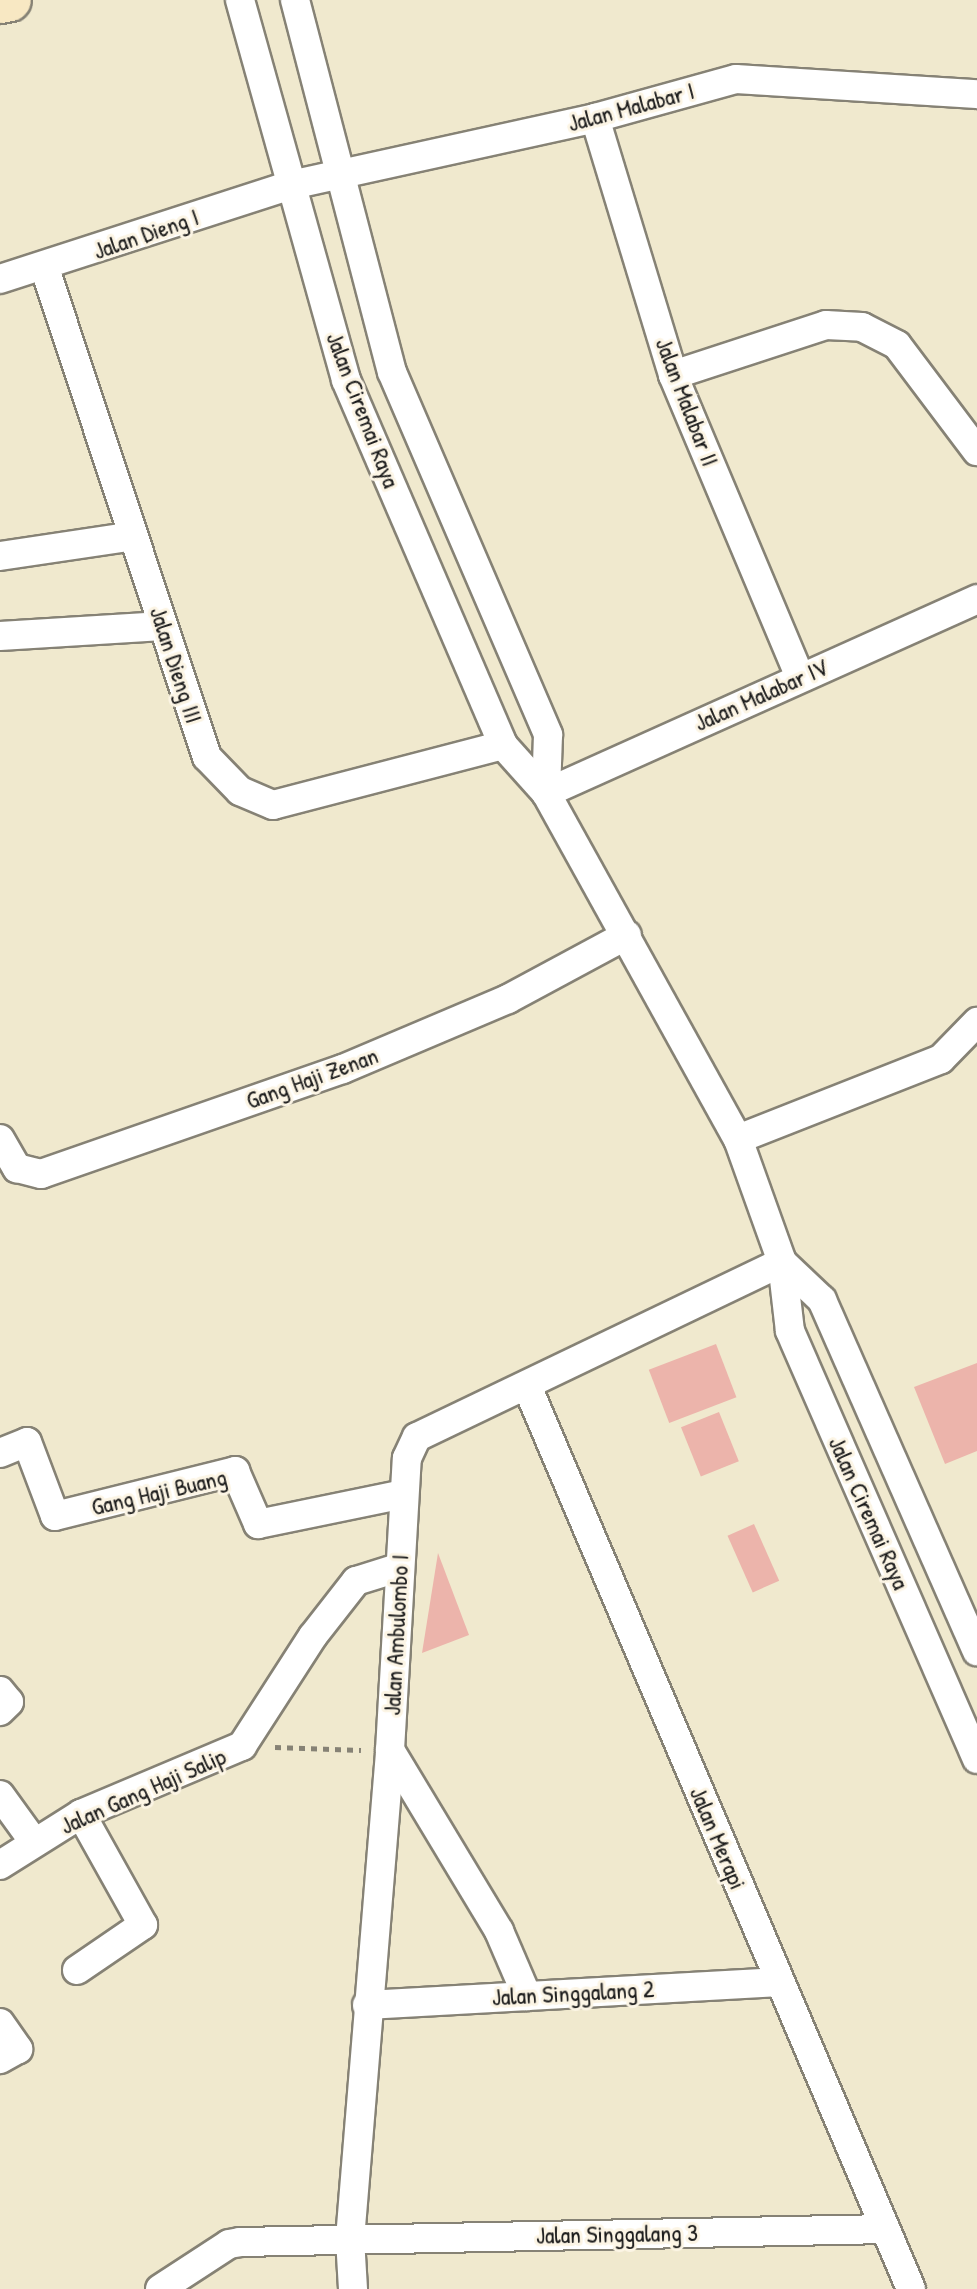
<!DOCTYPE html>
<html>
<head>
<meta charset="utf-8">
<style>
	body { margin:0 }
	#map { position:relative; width:977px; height:2289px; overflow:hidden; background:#f0e9ce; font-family:"Patrick Hand",sans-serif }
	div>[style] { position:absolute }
	.building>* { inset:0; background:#ecb4ab; transform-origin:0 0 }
	.path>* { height:5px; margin-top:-2.5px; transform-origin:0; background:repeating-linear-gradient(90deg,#868275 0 6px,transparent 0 12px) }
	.roads { filter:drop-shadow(2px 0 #868275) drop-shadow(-2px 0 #868275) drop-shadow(0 2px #868275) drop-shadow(0 -2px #868275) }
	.street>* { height:28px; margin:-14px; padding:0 14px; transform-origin:14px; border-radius:14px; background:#fff }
	.secondary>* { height:42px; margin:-21px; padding:0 21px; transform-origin:21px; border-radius:21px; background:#f8e8c3 }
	span { translate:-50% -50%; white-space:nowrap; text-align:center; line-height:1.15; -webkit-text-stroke:6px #fcf5e5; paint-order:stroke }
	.street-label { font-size:24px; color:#1c1c1c }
</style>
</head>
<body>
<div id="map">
	<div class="building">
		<i style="left:716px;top:1344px;width:57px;height:72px;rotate:69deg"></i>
		<i style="clip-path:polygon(977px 1363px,977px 1451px,945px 1464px,914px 1387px)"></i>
		<i style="left:719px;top:1412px;width:53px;height:41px;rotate:68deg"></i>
		<i style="left:754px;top:1524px;width:62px;height:29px;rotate:66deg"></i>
		<i style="clip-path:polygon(438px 1553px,469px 1635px,422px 1653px)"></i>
	</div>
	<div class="path">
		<i style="left:275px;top:1747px;width:86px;rotate:2deg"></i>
	</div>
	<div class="roads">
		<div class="street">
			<i style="left:240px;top:0;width:395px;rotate:74.4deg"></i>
			<i style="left:346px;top:380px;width:397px;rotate:66.7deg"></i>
			<i style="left:503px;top:745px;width:64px;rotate:48.1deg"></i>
			<i style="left:546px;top:793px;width:396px;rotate:61deg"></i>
			<i style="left:738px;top:1139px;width:131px;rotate:70.3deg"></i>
			<i style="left:782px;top:1262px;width:69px;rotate:83.4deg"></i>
			<i style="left:790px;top:1331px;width:467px;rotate:66.4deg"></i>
			<i style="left:295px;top:0;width:384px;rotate:75.4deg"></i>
			<i style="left:392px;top:372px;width:395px;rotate:66.7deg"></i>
			<i style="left:548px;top:735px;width:58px;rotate:92deg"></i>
			<i style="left:595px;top:118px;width:269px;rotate:73.1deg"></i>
			<i style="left:673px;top:375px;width:328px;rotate:67.2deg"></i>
			<i style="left:45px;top:269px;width:514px;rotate:71.64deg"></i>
			<i style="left:207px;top:757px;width:47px;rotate:45.9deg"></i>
			<i style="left:240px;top:791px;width:36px;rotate:23deg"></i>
			<i style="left:273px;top:805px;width:238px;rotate:-14.6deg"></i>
			<i style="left:0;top:279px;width:306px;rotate:-17.9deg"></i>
			<i style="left:291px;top:185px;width:311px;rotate:-12.4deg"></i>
			<i style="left:595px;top:118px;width:146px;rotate:-15.5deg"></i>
			<i style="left:736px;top:79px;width:241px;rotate:3.6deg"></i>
			<i style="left:673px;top:375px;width:161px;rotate:-18.1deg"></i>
			<i style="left:826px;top:325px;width:36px;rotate:3deg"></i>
			<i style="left:862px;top:327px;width:39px;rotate:27deg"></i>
			<i style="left:897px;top:345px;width:133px;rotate:53deg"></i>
			<i style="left:0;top:556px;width:135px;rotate:-8.5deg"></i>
			<i style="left:0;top:636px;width:163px;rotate:-3.5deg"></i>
			<i style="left:546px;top:793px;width:473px;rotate:-24.2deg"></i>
			<i style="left:0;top:1139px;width:34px;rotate:60deg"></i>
			<i style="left:17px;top:1168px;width:25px;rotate:14deg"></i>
			<i style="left:41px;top:1174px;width:320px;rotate:-19.2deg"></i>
			<i style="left:343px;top:1069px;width:179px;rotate:-23deg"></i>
			<i style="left:508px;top:999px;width:135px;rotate:-28.3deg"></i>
			<i style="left:738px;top:1139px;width:218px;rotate:-21.5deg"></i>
			<i style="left:941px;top:1059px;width:52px;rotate:-45.8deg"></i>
			<i style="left:782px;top:1262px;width:55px;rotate:43.5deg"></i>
			<i style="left:822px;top:1300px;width:384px;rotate:66.2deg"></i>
			<i style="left:527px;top:1386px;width:981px;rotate:66.96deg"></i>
			<i style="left:0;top:1453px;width:29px;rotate:-22deg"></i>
			<i style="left:27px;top:1442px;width:79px;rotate:69.3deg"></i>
			<i style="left:55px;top:1516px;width:186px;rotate:-14deg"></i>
			<i style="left:235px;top:1471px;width:58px;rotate:66.5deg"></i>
			<i style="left:258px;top:1524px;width:149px;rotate:-11.6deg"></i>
			<i style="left:0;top:1691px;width:14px;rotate:51deg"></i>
			<i style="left:9px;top:1702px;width:13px;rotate:135deg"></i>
			<i style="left:390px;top:1750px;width:211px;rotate:58.9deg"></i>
			<i style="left:499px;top:1931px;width:71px;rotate:66.7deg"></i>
			<i style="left:0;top:1795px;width:58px;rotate:54.1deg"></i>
			<i style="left:0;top:1865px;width:96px;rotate:-32.2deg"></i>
			<i style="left:81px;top:1814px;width:175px;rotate:-22.9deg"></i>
			<i style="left:242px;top:1746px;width:131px;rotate:-57.2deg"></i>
			<i style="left:313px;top:1636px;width:70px;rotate:-52deg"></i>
			<i style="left:356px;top:1581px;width:44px;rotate:-17.2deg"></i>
			<i style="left:77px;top:1970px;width:80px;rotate:-34.3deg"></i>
			<i style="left:143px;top:1925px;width:127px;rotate:-119.2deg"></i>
			<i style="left:367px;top:2005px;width:413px;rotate:-3.2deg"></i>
			<i style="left:0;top:2023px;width:32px;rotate:55deg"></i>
			<i style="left:18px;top:2049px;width:21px;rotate:151deg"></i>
			<i style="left:160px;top:2289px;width:82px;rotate:-33.1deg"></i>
			<i style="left:229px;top:2244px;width:11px;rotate:-10deg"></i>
			<i style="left:240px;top:2242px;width:645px;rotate:-1.15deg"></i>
			<i style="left:353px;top:2289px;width:50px;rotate:-93.4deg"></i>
			<i style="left:350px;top:2239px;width:491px;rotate:-85.3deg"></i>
			<i style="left:390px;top:1750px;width:292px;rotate:-86.7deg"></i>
			<i style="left:407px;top:1458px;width:23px;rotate:-65deg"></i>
			<i style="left:417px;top:1437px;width:405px;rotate:-25.6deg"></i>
		</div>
		<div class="secondary">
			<i style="left:0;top:2px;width:10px;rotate:-11deg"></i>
		</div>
	</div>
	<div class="street-label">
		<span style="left:631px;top:107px;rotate:-15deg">Jalan Malabar I</span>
		<span style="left:146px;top:234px;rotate:-19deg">Jalan Dieng I</span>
		<span style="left:687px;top:402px;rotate:69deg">Jalan Malabar II</span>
		<span style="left:363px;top:410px;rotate:69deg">Jalan Ciremai Raya</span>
		<span style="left:176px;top:665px;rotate:72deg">Jalan Dieng III</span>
		<span style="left:761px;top:695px;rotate:-24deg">Jalan Malabar IV</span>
		<span style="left:312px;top:1078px;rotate:-20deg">Gang Haji Zenan</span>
		<span style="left:159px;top:1492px;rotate:-13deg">Gang Haji Buang</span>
		<span style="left:869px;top:1513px;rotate:66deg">Jalan Ciremai Raya</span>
		<span style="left:396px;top:1635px;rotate:-87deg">Jalan Ambulombo I</span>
		<span style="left:143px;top:1791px;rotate:-24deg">Jalan Gang Haji Salip</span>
		<span style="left:718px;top:1838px;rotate:67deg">Jalan Merapi</span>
		<span style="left:573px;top:1993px;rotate:-3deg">Jalan Singgalang 2</span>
		<span style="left:617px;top:2234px;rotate:-1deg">Jalan Singgalang 3</span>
	</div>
</div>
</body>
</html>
